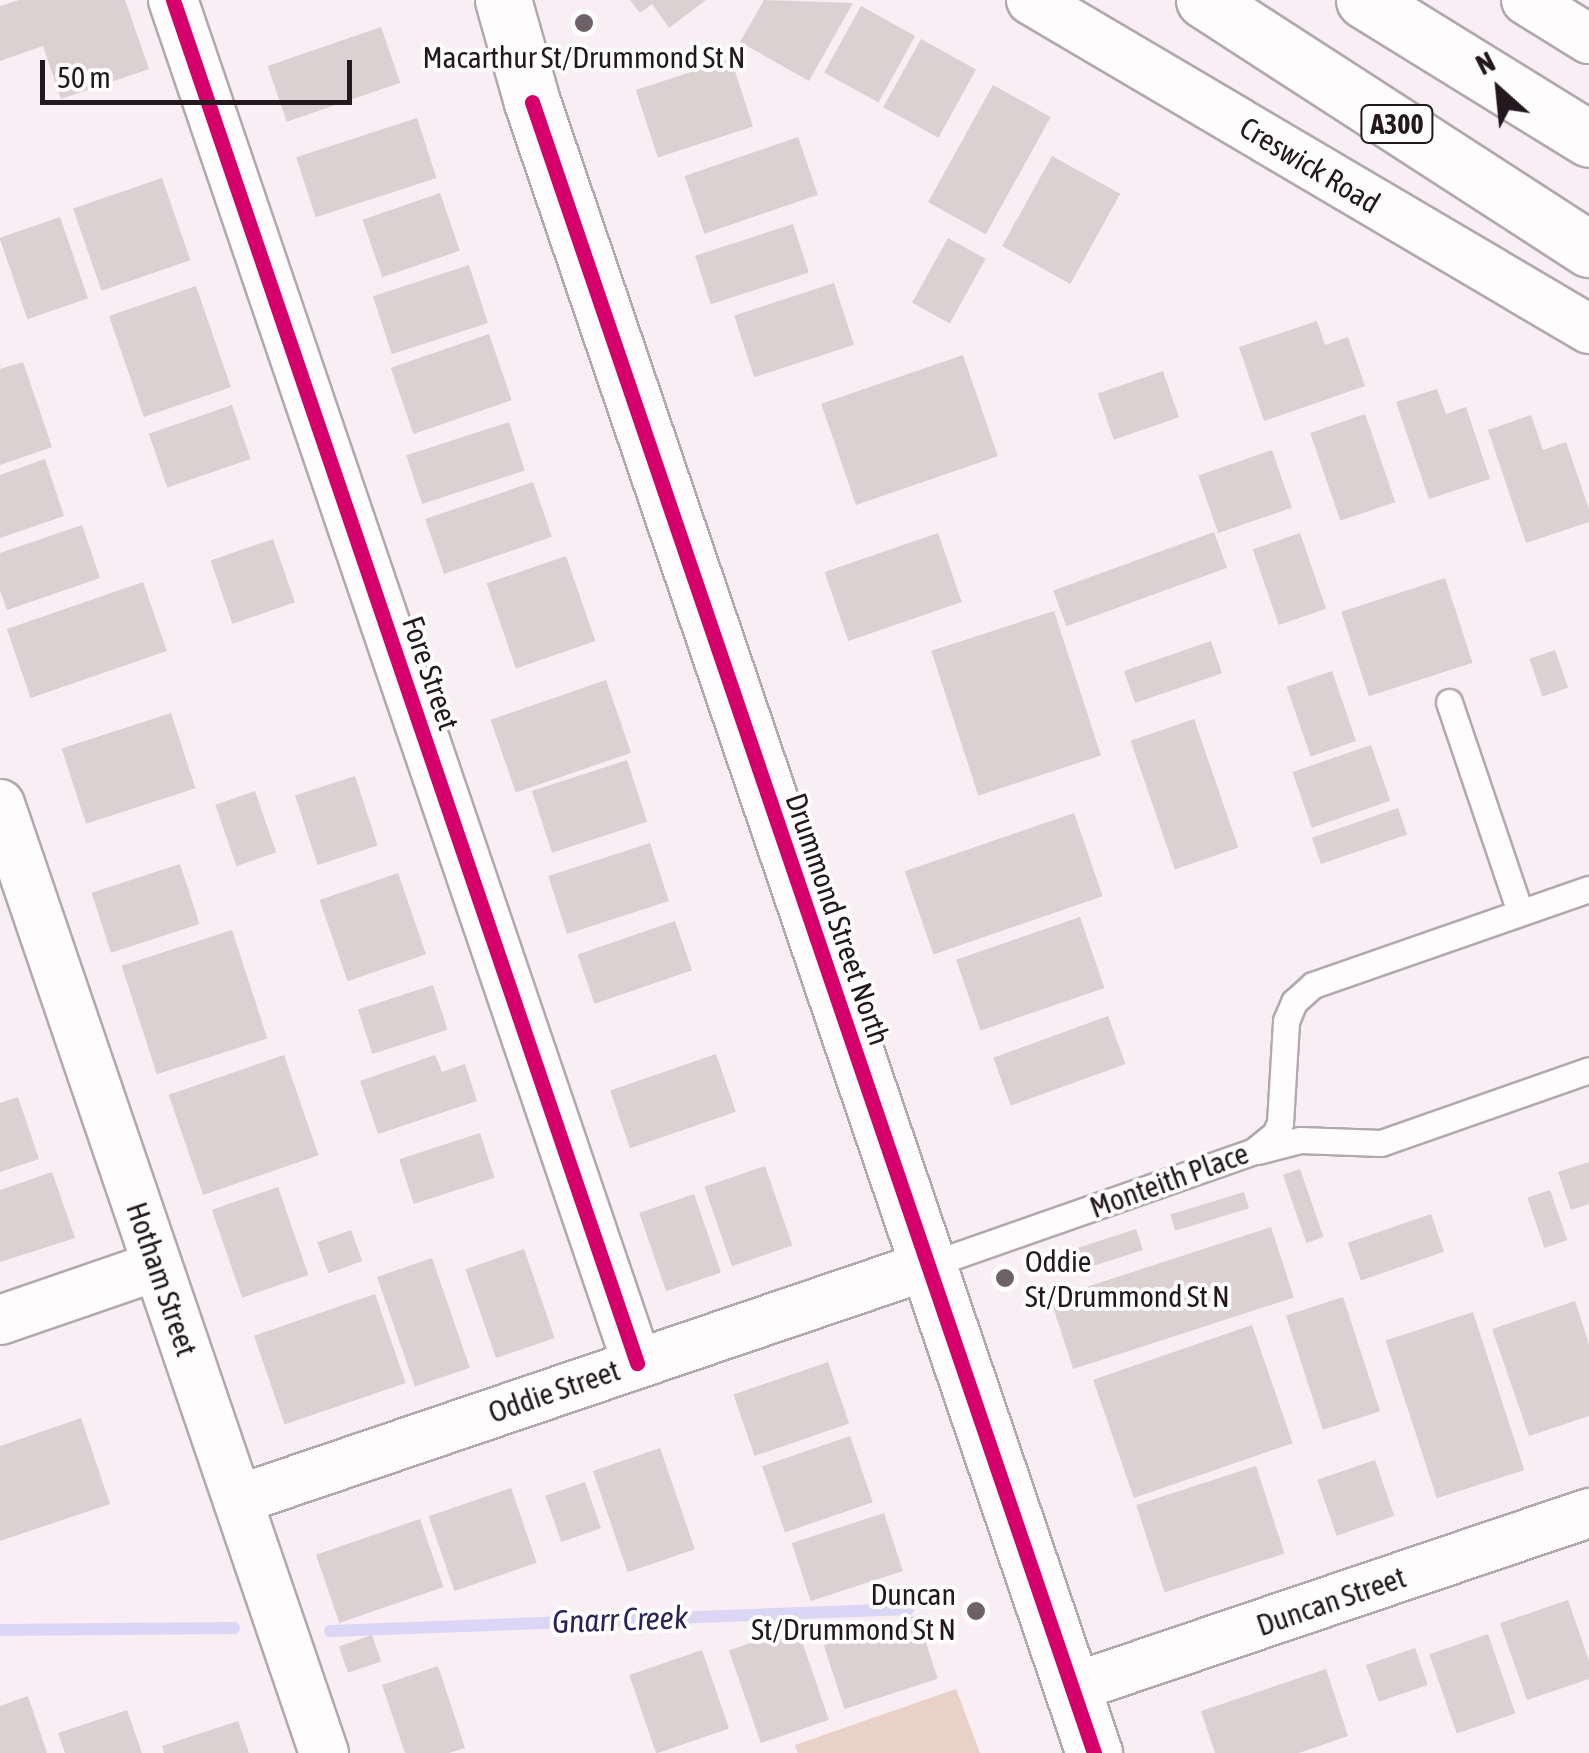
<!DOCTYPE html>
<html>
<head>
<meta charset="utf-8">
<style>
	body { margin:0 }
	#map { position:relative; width:1589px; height:1753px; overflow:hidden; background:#f8eef3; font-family:"Asap Condensed",sans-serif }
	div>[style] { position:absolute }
	.green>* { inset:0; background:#e9d1c8 }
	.stream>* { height:12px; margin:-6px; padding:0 6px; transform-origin:6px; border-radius:6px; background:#dbd5f6 }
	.building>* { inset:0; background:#dcd0d2; transform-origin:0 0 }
	.roads { filter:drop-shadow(2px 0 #b2a8ad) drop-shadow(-2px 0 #b2a8ad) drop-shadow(0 2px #b2a8ad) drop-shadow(0 -2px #b2a8ad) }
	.lane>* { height:25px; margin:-12.5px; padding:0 12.5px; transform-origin:12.5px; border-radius:12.5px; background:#fefcfd }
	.street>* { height:48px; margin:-24px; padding:0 24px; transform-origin:24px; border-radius:24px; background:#fefcfd }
	.secondary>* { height:55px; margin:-27.5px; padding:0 27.5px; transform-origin:27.5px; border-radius:27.5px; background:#fefcfd }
	.highway>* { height:55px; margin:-27.5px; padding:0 27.5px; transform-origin:27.5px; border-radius:27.5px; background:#fefcfd }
	.cycleway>* { height:15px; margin:-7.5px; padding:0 7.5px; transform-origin:7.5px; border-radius:7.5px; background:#d6006c }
	.dots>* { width:28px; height:28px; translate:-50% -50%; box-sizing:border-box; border:5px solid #fdfdfd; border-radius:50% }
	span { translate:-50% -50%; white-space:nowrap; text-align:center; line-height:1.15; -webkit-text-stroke:8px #fdfdfd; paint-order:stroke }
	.shield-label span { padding:2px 8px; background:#fdfdfd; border:2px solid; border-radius:8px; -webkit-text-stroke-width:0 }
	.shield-label { font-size:28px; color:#24171d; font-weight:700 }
	.poi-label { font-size:30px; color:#24171d }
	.left { translate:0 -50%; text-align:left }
	.right { translate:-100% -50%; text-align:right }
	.street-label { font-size:30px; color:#24171d }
	.water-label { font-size:32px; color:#2d2258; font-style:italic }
	.north { position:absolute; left:1449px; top:40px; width:100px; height:100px; -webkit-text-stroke:8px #fdfdfd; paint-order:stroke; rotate:333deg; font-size:28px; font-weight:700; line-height:40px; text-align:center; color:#24171d }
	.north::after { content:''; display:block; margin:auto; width:35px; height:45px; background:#24171d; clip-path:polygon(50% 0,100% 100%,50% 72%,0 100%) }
	.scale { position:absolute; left:40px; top:60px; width:312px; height:45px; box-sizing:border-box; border:5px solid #24171d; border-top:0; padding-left:12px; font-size:30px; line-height:35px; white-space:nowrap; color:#24171d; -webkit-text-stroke:8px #fdfdfd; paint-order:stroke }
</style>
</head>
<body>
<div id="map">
	<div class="green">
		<i style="clip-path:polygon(956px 1689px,980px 1753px,798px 1753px,795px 1745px)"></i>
	</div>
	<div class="stream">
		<i style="left:0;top:1630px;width:234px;rotate:-0.5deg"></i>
		<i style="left:330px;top:1631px;width:579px;rotate:-2.18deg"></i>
	</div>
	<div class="building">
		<i style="clip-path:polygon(19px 0,125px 0,149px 69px,61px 99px,43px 46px,0 61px,0 6px)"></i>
		<i style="clip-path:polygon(630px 0,706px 0,669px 28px,652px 4px,640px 13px)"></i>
		<i style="clip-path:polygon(764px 0,853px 3px,809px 81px,740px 42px)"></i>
		<i style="left:861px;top:6px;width:62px;height:76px;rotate:29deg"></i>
		<i style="left:381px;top:27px;width:59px;height:120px;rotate:71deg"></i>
		<i style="left:921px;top:39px;width:63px;height:78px;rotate:29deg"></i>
		<i style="left:731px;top:59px;width:71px;height:100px;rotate:72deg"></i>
		<i style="left:993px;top:85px;width:66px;height:134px;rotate:29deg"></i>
		<i style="left:417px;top:118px;width:63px;height:127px;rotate:72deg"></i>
		<i style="left:798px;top:137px;width:61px;height:120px;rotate:71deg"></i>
		<i style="left:1052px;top:156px;width:78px;height:103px;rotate:29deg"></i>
		<i style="left:162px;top:178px;width:87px;height:94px;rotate:71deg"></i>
		<i style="left:440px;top:193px;width:61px;height:82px;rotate:71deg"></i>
		<i style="left:60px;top:217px;width:86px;height:64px;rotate:71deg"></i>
		<i style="left:793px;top:224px;width:51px;height:103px;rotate:72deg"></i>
		<i style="left:948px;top:238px;width:43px;height:74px;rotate:29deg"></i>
		<i style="left:469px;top:265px;width:61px;height:101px;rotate:72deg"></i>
		<i style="left:834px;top:283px;width:65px;height:105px;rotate:72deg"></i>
		<i style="left:196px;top:286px;width:107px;height:92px;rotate:71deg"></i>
		<i style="clip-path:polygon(1317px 321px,1325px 345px,1348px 337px,1365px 386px,1264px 421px,1239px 347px)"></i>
		<i style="left:489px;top:334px;width:70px;height:104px;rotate:71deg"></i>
		<i style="left:963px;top:355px;width:107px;height:150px;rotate:71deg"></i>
		<i style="clip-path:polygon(23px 362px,52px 447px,0 465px,0 369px)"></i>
		<i style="left:1163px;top:371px;width:49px;height:69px;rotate:71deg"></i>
		<i style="clip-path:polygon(1437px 389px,1446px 414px,1466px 407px,1490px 479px,1429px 499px,1396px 402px)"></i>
		<i style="left:232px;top:405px;width:57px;height:88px;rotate:71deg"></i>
		<i style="left:1365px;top:414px;width:93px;height:58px;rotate:71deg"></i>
		<i style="clip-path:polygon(1531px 415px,1543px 450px,1566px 442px,1589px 509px,1589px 522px,1526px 543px,1488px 430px)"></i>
		<i style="left:509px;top:422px;width:51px;height:108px;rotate:72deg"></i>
		<i style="left:1272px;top:450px;width:61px;height:78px;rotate:71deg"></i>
		<i style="clip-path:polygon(45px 459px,64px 516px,0 538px,0 475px)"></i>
		<i style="left:533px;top:482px;width:58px;height:114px;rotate:71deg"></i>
		<i style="clip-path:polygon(82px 525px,100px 578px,7px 610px,0 590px,0 553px)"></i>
		<i style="left:1214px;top:532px;width:38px;height:171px;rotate:70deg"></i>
		<i style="left:938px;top:533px;width:73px;height:120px;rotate:71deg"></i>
		<i style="left:1300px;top:533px;width:80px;height:50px;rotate:71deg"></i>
		<i style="left:273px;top:539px;width:67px;height:66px;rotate:71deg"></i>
		<i style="left:566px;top:556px;width:90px;height:84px;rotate:71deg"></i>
		<i style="left:1445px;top:578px;width:89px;height:109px;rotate:72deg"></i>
		<i style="left:143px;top:582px;width:73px;height:144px;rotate:71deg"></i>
		<i style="left:1054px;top:611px;width:152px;height:129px;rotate:72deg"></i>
		<i style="left:1211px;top:641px;width:34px;height:92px;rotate:71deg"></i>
		<i style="left:1555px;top:650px;width:40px;height:27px;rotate:71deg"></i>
		<i style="left:1332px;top:671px;width:74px;height:48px;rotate:71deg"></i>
		<i style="left:606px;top:680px;width:77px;height:122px;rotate:71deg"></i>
		<i style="left:171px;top:713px;width:79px;height:115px;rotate:72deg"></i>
		<i style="left:1194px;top:719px;width:136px;height:67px;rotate:71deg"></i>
		<i style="left:1371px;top:745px;width:59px;height:83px;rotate:71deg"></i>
		<i style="left:627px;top:760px;width:65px;height:100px;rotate:72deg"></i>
		<i style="left:355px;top:776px;width:73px;height:63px;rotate:72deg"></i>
		<i style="left:255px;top:791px;width:65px;height:42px;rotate:71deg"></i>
		<i style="left:1398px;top:808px;width:28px;height:91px;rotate:71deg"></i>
		<i style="left:1074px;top:813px;width:88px;height:179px;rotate:71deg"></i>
		<i style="left:650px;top:843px;width:61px;height:107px;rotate:72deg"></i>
		<i style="left:180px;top:864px;width:63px;height:93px;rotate:72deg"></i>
		<i style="left:398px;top:873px;width:86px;height:83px;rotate:71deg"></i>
		<i style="left:1080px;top:917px;width:75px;height:131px;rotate:71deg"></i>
		<i style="left:675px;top:921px;width:52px;height:103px;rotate:71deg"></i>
		<i style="left:232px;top:930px;width:114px;height:116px;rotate:72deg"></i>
		<i style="left:433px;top:985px;width:47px;height:79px;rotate:72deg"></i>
		<i style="left:1108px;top:1016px;width:51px;height:122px;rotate:70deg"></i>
		<i style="left:716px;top:1054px;width:61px;height:112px;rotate:71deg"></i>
		<i style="left:284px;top:1055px;width:106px;height:122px;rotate:71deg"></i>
		<i style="clip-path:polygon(435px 1055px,442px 1072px,465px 1064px,477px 1101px,378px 1134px,360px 1081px)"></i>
		<i style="clip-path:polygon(18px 1097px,39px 1159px,0 1172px,0 1103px)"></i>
		<i style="left:480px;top:1133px;width:47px;height:85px;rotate:72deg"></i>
		<i style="clip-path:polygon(1589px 1162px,1589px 1204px,1571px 1210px,1558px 1172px)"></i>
		<i style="left:765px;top:1166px;width:84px;height:64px;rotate:71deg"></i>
		<i style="left:1300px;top:1169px;width:72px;height:18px;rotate:71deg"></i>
		<i style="clip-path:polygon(52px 1172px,75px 1238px,0 1262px,0 1190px)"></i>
		<i style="left:278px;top:1187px;width:93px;height:70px;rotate:71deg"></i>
		<i style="left:1550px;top:1190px;width:53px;height:24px;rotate:71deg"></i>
		<i style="left:1244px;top:1192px;width:17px;height:77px;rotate:73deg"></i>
		<i style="left:694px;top:1194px;width:83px;height:58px;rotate:71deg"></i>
		<i style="left:1431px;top:1214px;width:40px;height:88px;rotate:71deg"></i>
		<i style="left:1271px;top:1227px;width:74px;height:232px;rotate:72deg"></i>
		<i style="left:1136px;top:1229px;width:22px;height:83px;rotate:72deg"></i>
		<i style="left:351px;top:1230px;width:33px;height:36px;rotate:70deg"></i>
		<i style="left:524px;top:1249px;width:94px;height:62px;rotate:71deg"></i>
		<i style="left:432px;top:1258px;width:116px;height:58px;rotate:71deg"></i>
		<i style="left:375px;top:1294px;width:94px;height:128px;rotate:71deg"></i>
		<i style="left:1343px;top:1297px;width:120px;height:60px;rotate:72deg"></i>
		<i style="clip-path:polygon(1575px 1301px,1589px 1344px,1589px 1416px,1529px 1436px,1492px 1329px)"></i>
		<i style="left:1473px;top:1312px;width:166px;height:92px;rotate:72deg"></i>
		<i style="left:1252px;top:1325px;width:125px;height:168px;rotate:71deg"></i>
		<i style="left:828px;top:1362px;width:65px;height:100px;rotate:71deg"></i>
		<i style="clip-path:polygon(81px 1418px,110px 1504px,0 1541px,0 1446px)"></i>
		<i style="left:850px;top:1436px;width:70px;height:93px;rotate:71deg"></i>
		<i style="left:660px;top:1448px;width:107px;height:71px;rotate:71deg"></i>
		<i style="left:1375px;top:1460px;width:59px;height:61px;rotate:71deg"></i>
		<i style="left:1256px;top:1466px;width:92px;height:126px;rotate:72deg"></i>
		<i style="left:585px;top:1482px;width:49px;height:42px;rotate:71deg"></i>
		<i style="left:511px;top:1488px;width:79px;height:87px;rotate:71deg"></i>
		<i style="left:884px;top:1513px;width:61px;height:97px;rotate:72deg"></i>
		<i style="left:420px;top:1519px;width:72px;height:110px;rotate:71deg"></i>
		<i style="clip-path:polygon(1568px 1600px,1589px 1661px,1589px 1679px,1527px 1700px,1500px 1623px)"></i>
		<i style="left:917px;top:1615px;width:67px;height:98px;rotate:72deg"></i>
		<i style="left:797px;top:1627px;width:98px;height:72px;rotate:71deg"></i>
		<i style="left:1488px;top:1634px;width:84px;height:62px;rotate:71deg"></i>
		<i style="left:372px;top:1635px;width:28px;height:35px;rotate:71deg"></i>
		<i style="left:1415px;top:1648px;width:39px;height:52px;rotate:71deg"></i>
		<i style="left:702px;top:1650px;width:83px;height:77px;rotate:71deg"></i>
		<i style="clip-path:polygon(438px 1666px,465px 1748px,449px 1753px,405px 1753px,382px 1685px)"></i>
		<i style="clip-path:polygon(1326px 1669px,1348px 1736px,1299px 1753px,1215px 1753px,1201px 1711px)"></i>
		<i style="clip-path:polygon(28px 1696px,47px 1753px,0 1753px,0 1706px)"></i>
		<i style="clip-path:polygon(127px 1710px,142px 1753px,65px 1753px,58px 1733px)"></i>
		<i style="clip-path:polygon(238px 1721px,249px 1753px,164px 1753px,162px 1746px)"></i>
	</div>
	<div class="roads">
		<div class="lane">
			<i style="left:1449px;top:702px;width:222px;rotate:71.3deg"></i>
			<i style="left:1258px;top:1151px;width:43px;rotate:-14.7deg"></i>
			<i style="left:1300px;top:1140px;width:81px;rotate:2.1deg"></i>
			<i style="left:1381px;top:1143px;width:220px;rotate:-19.3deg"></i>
			<i style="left:926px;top:1266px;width:348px;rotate:-19.3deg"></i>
			<i style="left:1254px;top:1151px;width:27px;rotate:-39deg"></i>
			<i style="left:1275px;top:1134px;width:12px;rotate:-66deg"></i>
			<i style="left:1280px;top:1123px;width:102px;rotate:-86.6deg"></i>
			<i style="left:1286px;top:1021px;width:21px;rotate:-67deg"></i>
			<i style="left:1294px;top:1002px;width:25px;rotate:-42deg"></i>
			<i style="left:1313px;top:985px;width:292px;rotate:-19.2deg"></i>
		</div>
		<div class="street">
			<i style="left:173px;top:0;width:1440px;rotate:71.2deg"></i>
			<i style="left:1031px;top:0;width:648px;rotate:30.52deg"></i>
			<i style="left:1526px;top:0;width:74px;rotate:31.8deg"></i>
			<i style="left:0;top:804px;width:1003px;rotate:71.15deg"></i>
			<i style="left:0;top:1320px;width:166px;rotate:-19deg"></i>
			<i style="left:240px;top:1499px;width:724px;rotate:-18.76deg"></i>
			<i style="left:1072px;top:1688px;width:546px;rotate:-18.7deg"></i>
		</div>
		<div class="secondary">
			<i style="left:503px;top:0;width:106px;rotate:74.1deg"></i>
			<i style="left:532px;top:102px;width:1744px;rotate:71.2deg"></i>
		</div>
		<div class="highway">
			<i style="left:1204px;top:0;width:459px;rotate:32.9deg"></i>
			<i style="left:1364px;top:0;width:264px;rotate:31.7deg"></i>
		</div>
	</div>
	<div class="cycleway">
		<i style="left:173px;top:0;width:1440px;rotate:71.2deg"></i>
		<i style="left:532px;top:102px;width:1744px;rotate:71.2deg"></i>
	</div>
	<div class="dots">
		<i style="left:584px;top:23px;background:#6e6268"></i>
		<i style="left:1005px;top:1278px;background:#6e6268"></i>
		<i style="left:976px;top:1611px;background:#6e6268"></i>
	</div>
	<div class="shield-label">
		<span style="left:1397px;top:124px">A300</span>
	</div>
	<div class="poi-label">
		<span style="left:584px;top:57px">Macarthur St/Drummond St N</span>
		<span class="left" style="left:1025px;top:1278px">Oddie<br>St/Drummond St N</span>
		<span class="right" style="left:956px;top:1611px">Duncan<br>St/Drummond St N</span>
	</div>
	<div class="street-label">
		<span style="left:1310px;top:165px;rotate:31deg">Creswick Road</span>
		<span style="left:431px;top:673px;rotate:71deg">Fore Street</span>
		<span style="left:838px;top:919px;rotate:71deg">Drummond Street North</span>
		<span style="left:1169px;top:1180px;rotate:-20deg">Monteith Place</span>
		<span style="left:162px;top:1279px;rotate:71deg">Hotham Street</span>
		<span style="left:554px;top:1391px;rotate:-19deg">Oddie Street</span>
		<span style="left:1331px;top:1601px;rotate:-19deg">Duncan Street</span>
	</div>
	<div class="water-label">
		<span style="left:620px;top:1620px;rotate:-2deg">Gnarr Creek</span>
	</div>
	<div class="north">N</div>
	<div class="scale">50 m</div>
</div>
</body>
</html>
